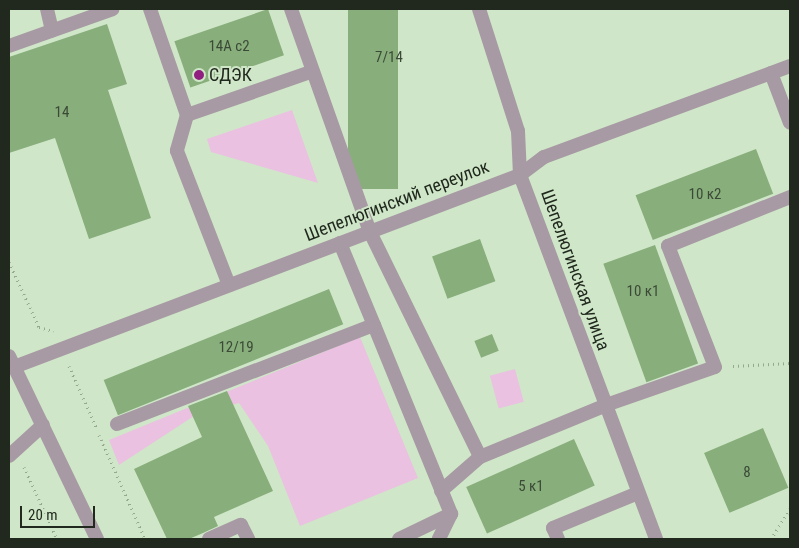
<!DOCTYPE html>
<html>
<head>
<meta charset="utf-8">
<style>
	body { margin:0 }
	#map { position:relative; width:799px; height:548px; overflow:hidden; background:#cfe7c8; font-family:"Roboto Condensed",sans-serif }
	div>[style] { position:absolute }
	.green>* { inset:0; background:#eac1e0; transform-origin:0 0 }
	.building>* { inset:0; background:#88ae7c; transform-origin:0 0 }
	.path>* { height:3px; margin-top:-1.5px; transform-origin:0; background:repeating-linear-gradient(90deg,#96a990 0 1px,transparent 0 5px) }
	.service>* { height:14px; margin:-7px; padding:0 7px; transform-origin:7px; border-radius:7px; background:#a89aa4 }
	.minor>* { height:14px; margin:-7px; padding:0 7px; transform-origin:7px; border-radius:7px; background:#a89aa4 }
	.tertiary>* { height:14px; margin:-7px; padding:0 7px; transform-origin:7px; border-radius:7px; background:#a89aa4 }
	.dots>* { width:14px; height:14px; translate:-50% -50%; box-sizing:border-box; border:2px solid #cfe7c8; border-radius:50% }
	span { translate:-50% -50%; white-space:nowrap; text-align:center; line-height:1.15; -webkit-text-stroke:4px #cfe7c8; paint-order:stroke }
	.number-label { font-size:15px; color:#3b4a36 }
	.number-label span { -webkit-text-stroke-width:0 }
	.poi-label { font-size:18px; color:#21291e }
	.left { translate:0 -50%; text-align:left }
	.street-label { font-size:18px; color:#21291e }
	.frame { position:absolute; inset:0; border:10px solid #21291e; pointer-events:none }
	.scale { position:absolute; left:20px; top:506px; width:75px; height:22px; box-sizing:border-box; border:2px solid #21291e; border-top:0; padding-left:6px; font-size:15px; line-height:18px; white-space:nowrap; color:#21291e; -webkit-text-stroke:4px #cfe7c8; paint-order:stroke }
</style>
</head>
<body>
<div id="map">
	<div class="green">
		<i style="clip-path:polygon(292px 110px,318px 183px,211px 152px,207px 139px)"></i>
		<i style="clip-path:polygon(360px 337px,418px 478px,300px 526px,268px 446px,239px 403px,194px 416px,119px 465px,109px 440px)"></i>
		<i style="left:515px;top:369px;width:34px;height:26px;rotate:75deg"></i>
	</div>
	<div class="building">
		<i style="left:268px;top:9px;width:49px;height:99px;rotate:71deg"></i>
		<i style="left:348px;top:9px;width:50px;height:180px"></i>
		<i style="clip-path:polygon(107px 24px,127px 84px,108px 90px,151px 218px,89px 239px,55px 138px,9px 153px,9px 57px)"></i>
		<i style="left:756px;top:149px;width:48px;height:129px;rotate:69deg"></i>
		<i style="left:480px;top:239px;width:45px;height:51px;rotate:70deg"></i>
		<i style="left:655px;top:245px;width:126px;height:55px;rotate:70deg"></i>
		<i style="left:329px;top:289px;width:38px;height:243px;rotate:68deg"></i>
		<i style="left:492px;top:334px;width:18px;height:19px;rotate:68deg"></i>
		<i style="clip-path:polygon(227px 391px,273px 491px,214px 517px,218px 526px,203px 533px,189px 539px,167px 539px,134px 469px,202px 437px,188px 406px)"></i>
		<i style="left:763px;top:428px;width:65px;height:64px;rotate:67deg"></i>
		<i style="left:574px;top:439px;width:51px;height:118px;rotate:66deg"></i>
	</div>
	<div class="path">
		<i style="left:9px;top:262px;width:72px;rotate:65.2deg"></i>
		<i style="left:39px;top:327px;width:15px;rotate:16deg"></i>
		<i style="left:69px;top:366px;width:69px;rotate:66deg"></i>
		<i style="left:733px;top:366px;width:57px;rotate:-3deg"></i>
		<i style="left:99px;top:435px;width:114px;rotate:66.1deg"></i>
		<i style="left:24px;top:467px;width:79px;rotate:65.4deg"></i>
		<i style="left:771px;top:539px;width:36px;rotate:-58deg"></i>
	</div>
	<div class="service">
		<i style="left:47px;top:9px;width:22px;rotate:77deg"></i>
		<i style="left:150px;top:9px;width:112px;rotate:70.8deg"></i>
		<i style="left:187px;top:115px;width:37px;rotate:106deg"></i>
		<i style="left:177px;top:151px;width:144px;rotate:68.8deg"></i>
		<i style="left:291px;top:9px;width:237px;rotate:70.5deg"></i>
		<i style="left:370px;top:232px;width:250px;rotate:63.9deg"></i>
		<i style="left:9px;top:46px;width:110px;rotate:-19.6deg"></i>
		<i style="left:771px;top:73px;width:53px;rotate:69.2deg"></i>
		<i style="left:187px;top:115px;width:133px;rotate:-19.2deg"></i>
		<i style="left:340px;top:243px;width:89px;rotate:67.5deg"></i>
		<i style="left:117px;top:424px;width:275px;rotate:-21.1deg"></i>
		<i style="left:374px;top:325px;width:204px;rotate:67.8deg"></i>
		<i style="left:451px;top:514px;width:28px;rotate:116deg"></i>
		<i style="left:9px;top:456px;width:46px;rotate:-42.4deg"></i>
		<i style="left:441px;top:491px;width:52px;rotate:-41.1deg"></i>
		<i style="left:480px;top:457px;width:136px;rotate:-22.4deg"></i>
		<i style="left:606px;top:405px;width:115px;rotate:-19.2deg"></i>
		<i style="left:715px;top:367px;width:130px;rotate:-111.2deg"></i>
		<i style="left:668px;top:246px;width:131px;rotate:-21.9deg"></i>
		<i style="left:209px;top:539px;width:35px;rotate:-24deg"></i>
		<i style="left:241px;top:525px;width:16px;rotate:63deg"></i>
		<i style="left:399px;top:539px;width:58px;rotate:-25.7deg"></i>
		<i style="left:558px;top:539px;width:12px;rotate:-114deg"></i>
		<i style="left:553px;top:528px;width:92px;rotate:-22.4deg"></i>
	</div>
	<div class="minor">
		<i style="left:479px;top:9px;width:128px;rotate:72.3deg"></i>
		<i style="left:518px;top:131px;width:44px;rotate:87.4deg"></i>
		<i style="left:520px;top:175px;width:389px;rotate:69.5deg"></i>
		<i style="left:14px;top:367px;width:541px;rotate:-20.78deg"></i>
		<i style="left:520px;top:175px;width:30px;rotate:-37deg"></i>
		<i style="left:544px;top:157px;width:262px;rotate:-20.3deg"></i>
	</div>
	<div class="tertiary">
		<i style="left:9px;top:356px;width:203px;rotate:64.3deg"></i>
	</div>
	<div class="dots">
		<i style="left:199px;top:75px;background:#911f7f"></i>
	</div>
	<div class="number-label">
		<span style="left:229px;top:47px">14А с2</span>
		<span style="left:389px;top:58px">7/14</span>
		<span style="left:62px;top:113px">14</span>
		<span style="left:705px;top:195px">10 к2</span>
		<span style="left:643px;top:292px">10 к1</span>
		<span style="left:236px;top:348px">12/19</span>
		<span style="left:747px;top:473px">8</span>
		<span style="left:531px;top:487px">5 к1</span>
	</div>
	<div class="poi-label">
		<span class="left" style="left:209px;top:75px">СДЭК</span>
	</div>
	<div class="street-label">
		<span style="left:397px;top:201px;rotate:-21deg">Шепелюгинский переулок</span>
		<span style="left:575px;top:270px;rotate:70deg">Шепелюгинская улица</span>
	</div>
	<div class="frame"></div>
	<div class="scale">20 m</div>
</div>
</body>
</html>
